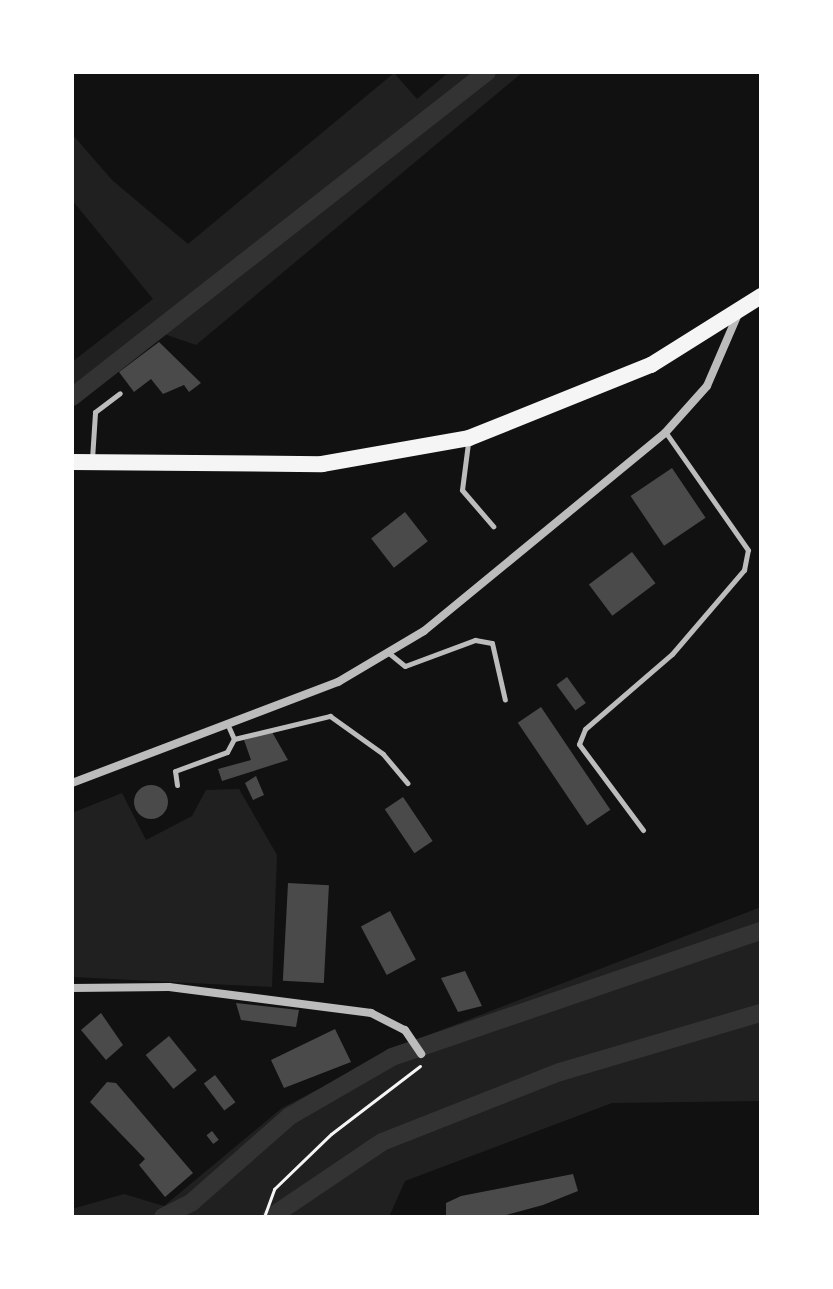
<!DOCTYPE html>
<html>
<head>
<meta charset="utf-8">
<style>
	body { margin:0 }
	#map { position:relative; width:833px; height:1289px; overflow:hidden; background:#111; font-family:"Roboto Serif",serif }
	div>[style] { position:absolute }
	.green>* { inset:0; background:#202020 }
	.canal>* { height:18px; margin:-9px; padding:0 9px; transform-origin:9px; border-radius:9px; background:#333 }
	.building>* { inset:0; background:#4a4a4a; transform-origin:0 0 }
	.round { border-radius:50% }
	.path>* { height:3px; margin:-1.5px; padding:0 1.5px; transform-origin:1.5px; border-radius:1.5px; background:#f5f5f5 }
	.service>* { height:5px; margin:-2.5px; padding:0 2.5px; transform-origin:2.5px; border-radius:2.5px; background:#bcbcbc }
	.minor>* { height:8px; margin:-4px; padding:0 4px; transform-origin:4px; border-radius:4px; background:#bcbcbc }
	.secondary>* { height:16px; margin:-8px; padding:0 8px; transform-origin:8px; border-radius:8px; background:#f5f5f5 }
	span { translate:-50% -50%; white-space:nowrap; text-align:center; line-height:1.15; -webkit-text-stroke:6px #fff; paint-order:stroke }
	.frame { position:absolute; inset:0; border:74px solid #fff; pointer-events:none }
</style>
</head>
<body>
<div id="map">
	<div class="green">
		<i style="clip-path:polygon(449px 72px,523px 72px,196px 345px,164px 334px,72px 404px,72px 362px,153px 299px,72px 200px,72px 134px,112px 180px,188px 244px,394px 73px,417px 99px)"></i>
		<i style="clip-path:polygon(239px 789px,277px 855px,272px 987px,72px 977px,72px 813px,122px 793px,146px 840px,192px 816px,206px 790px)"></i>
		<i style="clip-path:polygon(761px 907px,761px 1101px,612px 1103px,405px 1181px,389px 1217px,72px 1217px,72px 1209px,124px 1194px,164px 1206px,282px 1108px,405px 1044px)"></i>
	</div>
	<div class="canal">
		<i style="left:72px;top:397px;width:527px;rotate:-38.07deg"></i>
		<i style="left:163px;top:1217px;width:33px;rotate:-27deg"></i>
		<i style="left:192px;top:1202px;width:130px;rotate:-41.3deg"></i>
		<i style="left:290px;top:1116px;width:118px;rotate:-30deg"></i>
		<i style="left:392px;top:1057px;width:390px;rotate:-18.9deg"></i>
		<i style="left:271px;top:1217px;width:134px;rotate:-34deg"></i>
		<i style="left:382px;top:1142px;width:191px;rotate:-21.5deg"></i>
		<i style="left:560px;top:1072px;width:209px;rotate:-16.4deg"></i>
	</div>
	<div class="building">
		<i style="clip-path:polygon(159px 342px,201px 383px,189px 392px,184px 385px,163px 394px,151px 379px,134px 392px,119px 372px)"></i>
		<i style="left:672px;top:468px;width:60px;height:50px;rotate:56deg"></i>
		<i style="left:405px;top:512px;width:37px;height:43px;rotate:52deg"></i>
		<i style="left:632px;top:552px;width:39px;height:54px;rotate:53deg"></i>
		<i style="left:567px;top:677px;width:32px;height:13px;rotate:54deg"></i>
		<i style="left:541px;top:707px;width:124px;height:28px;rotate:56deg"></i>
		<i style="clip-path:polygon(272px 732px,288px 760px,222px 781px,218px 769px,251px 760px,244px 740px)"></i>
		<i style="clip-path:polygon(256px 776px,264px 795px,253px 800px,245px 783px)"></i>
		<i class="round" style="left:134px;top:785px;width:34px;height:34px"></i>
		<i style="left:403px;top:797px;width:53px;height:22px;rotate:56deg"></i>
		<i style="left:288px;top:883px;width:41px;height:98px;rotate:3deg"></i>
		<i style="left:390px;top:911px;width:55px;height:33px;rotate:62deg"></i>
		<i style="clip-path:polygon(465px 971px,482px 1006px,458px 1012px,441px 978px)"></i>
		<i style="clip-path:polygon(236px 1003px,299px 1010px,296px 1027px,241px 1020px)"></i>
		<i style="clip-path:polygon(101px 1013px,123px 1045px,106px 1060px,81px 1030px)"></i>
		<i style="clip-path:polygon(335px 1029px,351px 1062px,284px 1088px,271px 1060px)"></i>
		<i style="left:169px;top:1036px;width:44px;height:30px;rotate:51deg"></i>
		<i style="left:215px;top:1075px;width:34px;height:14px;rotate:53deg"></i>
		<i style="clip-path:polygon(107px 1082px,116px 1083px,193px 1173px,165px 1197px,139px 1165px,145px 1159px,90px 1102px)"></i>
		<i style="left:212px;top:1131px;width:11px;height:7px;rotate:52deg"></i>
		<i style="clip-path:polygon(573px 1174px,578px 1191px,543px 1205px,499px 1217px,446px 1217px,446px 1203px,461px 1196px)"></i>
	</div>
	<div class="path">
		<i style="left:264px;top:1217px;width:30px;rotate:-70deg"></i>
		<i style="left:274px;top:1189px;width:79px;rotate:-44deg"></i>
		<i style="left:331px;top:1134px;width:112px;rotate:-37.4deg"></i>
	</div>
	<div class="service">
		<i style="left:468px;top:443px;width:47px;rotate:97.3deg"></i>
		<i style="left:462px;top:490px;width:48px;rotate:49.3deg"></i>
		<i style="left:92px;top:459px;width:47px;rotate:-86.3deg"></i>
		<i style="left:95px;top:412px;width:31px;rotate:-37deg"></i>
		<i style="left:390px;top:654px;width:19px;rotate:39deg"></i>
		<i style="left:405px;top:666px;width:75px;rotate:-20.4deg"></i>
		<i style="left:475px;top:640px;width:17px;rotate:10deg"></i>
		<i style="left:492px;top:643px;width:58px;rotate:77.2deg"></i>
		<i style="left:234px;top:739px;width:99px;rotate:-13.5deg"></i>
		<i style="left:330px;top:716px;width:65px;rotate:35.6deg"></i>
		<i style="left:383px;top:754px;width:38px;rotate:50deg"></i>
		<i style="left:177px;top:785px;width:14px;rotate:-98deg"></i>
		<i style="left:175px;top:771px;width:55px;rotate:-20.1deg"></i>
		<i style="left:227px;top:752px;width:15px;rotate:-62deg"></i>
		<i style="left:234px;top:739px;width:12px;rotate:-114deg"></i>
		<i style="left:643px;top:830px;width:107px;rotate:-126.7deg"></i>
		<i style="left:579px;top:744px;width:16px;rotate:-68deg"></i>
		<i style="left:585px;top:729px;width:115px;rotate:-40.8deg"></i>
		<i style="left:672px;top:654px;width:111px;rotate:-49.4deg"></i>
		<i style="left:744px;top:570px;width:20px;rotate:-79deg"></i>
		<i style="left:748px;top:550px;width:143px;rotate:-125deg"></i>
	</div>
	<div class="minor">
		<i style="left:72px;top:783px;width:285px;rotate:-20.8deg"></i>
		<i style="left:338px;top:682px;width:100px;rotate:-30.7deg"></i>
		<i style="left:424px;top:631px;width:312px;rotate:-39.4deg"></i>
		<i style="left:665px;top:433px;width:63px;rotate:-48.2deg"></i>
		<i style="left:707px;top:386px;width:78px;rotate:-66.7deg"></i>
		<i style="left:72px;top:988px;width:97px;rotate:-0.6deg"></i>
		<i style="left:169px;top:987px;width:204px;rotate:7.3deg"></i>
		<i style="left:371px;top:1013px;width:38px;rotate:27deg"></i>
		<i style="left:405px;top:1030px;width:29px;rotate:56deg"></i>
	</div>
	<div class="secondary">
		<i style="left:72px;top:462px;width:250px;rotate:0.5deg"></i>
		<i style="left:322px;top:464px;width:149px;rotate:-10deg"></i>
		<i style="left:469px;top:438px;width:196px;rotate:-21.9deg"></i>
		<i style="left:651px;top:365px;width:130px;rotate:-32.1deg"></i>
	</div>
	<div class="frame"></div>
</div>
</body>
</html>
